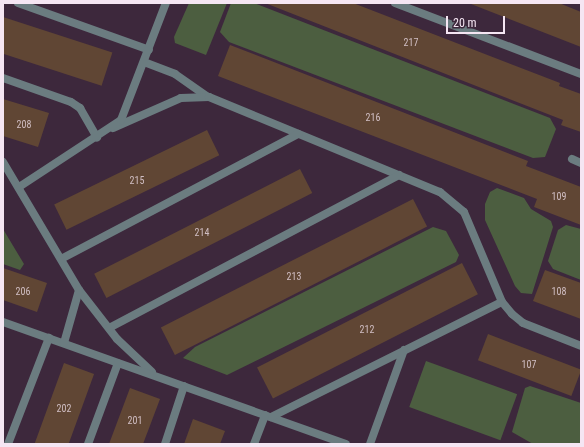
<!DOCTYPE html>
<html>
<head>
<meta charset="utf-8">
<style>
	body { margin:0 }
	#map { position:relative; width:584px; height:447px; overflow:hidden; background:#3d283c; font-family:"Roboto Condensed",sans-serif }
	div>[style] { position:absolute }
	.green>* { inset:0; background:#4c5e40; transform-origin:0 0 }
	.building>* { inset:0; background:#604634; transform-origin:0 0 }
	.lane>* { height:8px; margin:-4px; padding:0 4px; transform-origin:4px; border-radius:4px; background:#6b7c80 }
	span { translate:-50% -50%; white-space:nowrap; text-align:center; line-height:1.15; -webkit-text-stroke:4px #3d283c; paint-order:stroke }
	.number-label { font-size:10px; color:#d0bec3 }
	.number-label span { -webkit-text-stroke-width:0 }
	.frame { position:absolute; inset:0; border:4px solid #f5e6f3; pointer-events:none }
	.scale { position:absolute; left:446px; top:16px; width:59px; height:18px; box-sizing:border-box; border:2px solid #f5e6f3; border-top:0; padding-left:5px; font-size:12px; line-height:14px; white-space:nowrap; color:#f5e6f3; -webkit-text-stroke:3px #3d283c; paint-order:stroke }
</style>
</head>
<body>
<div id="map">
	<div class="green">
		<i style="clip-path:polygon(189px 3px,227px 3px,206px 55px,175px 43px,174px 37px)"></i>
		<i style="clip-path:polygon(231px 3px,254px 3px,550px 118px,556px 129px,545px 157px,533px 158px,229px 42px,220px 32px)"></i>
		<i style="clip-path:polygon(497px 188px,524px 198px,531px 209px,551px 221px,553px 227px,532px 294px,521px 293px,515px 286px,485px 220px,485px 204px,490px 192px)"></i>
		<i style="clip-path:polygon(566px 225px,581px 229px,581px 280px,553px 269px,548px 261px,558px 230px)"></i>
		<i style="clip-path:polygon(433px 227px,446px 231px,459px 255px,456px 262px,227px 375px,183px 358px,195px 347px)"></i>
		<i style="clip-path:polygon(3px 229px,24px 264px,20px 270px,3px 264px)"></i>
		<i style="left:426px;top:361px;width:97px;height:49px;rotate:20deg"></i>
		<i style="clip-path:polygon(530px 386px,581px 403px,581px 444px,533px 444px,512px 432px,525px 388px)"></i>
	</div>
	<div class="building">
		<i style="clip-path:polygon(265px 3px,353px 3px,560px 83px,559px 86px,581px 94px,581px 132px,561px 125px,563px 120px)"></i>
		<i style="clip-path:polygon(559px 3px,581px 12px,581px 47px,471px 4px)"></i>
		<i style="left:3px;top:17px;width:115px;height:35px;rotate:18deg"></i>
		<i style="clip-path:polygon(230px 45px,528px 161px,526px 166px,581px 187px,581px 225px,534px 207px,537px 199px,218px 76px)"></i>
		<i style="clip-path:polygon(3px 99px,49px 113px,38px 147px,3px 136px)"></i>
		<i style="left:207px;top:130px;width:28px;height:170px;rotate:64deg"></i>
		<i style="left:300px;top:169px;width:27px;height:231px;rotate:63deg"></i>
		<i style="left:413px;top:199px;width:31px;height:283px;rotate:63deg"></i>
		<i style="left:462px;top:263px;width:35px;height:230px;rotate:63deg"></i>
		<i style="clip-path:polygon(3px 268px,47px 283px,37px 312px,3px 300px)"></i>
		<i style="clip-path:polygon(545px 270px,581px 283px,581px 319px,533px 301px)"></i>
		<i style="left:488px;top:334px;width:100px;height:28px;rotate:21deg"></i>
		<i style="left:64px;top:363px;width:32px;height:86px;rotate:20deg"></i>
		<i style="clip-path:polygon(130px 388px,160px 399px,143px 444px,109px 444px)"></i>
		<i style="clip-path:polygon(193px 419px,225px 431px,220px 444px,184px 444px)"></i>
	</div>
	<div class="lane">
		<i style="left:18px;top:3px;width:139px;rotate:19.7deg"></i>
		<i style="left:395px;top:3px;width:199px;rotate:20.9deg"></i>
		<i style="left:144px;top:62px;width:33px;rotate:21deg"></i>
		<i style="left:175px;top:74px;width:39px;rotate:35deg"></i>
		<i style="left:3px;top:78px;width:72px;rotate:19.4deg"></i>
		<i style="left:71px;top:102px;width:11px;rotate:34deg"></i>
		<i style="left:80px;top:108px;width:34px;rotate:60deg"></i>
		<i style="left:113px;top:128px;width:74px;rotate:-23.8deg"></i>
		<i style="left:181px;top:98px;width:28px;rotate:-2deg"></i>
		<i style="left:209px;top:97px;width:250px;rotate:22.4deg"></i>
		<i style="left:440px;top:192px;width:31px;rotate:40deg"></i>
		<i style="left:464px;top:212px;width:98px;rotate:67.1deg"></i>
		<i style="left:502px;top:302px;width:16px;rotate:50deg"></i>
		<i style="left:512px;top:314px;width:14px;rotate:39deg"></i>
		<i style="left:523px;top:323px;width:62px;rotate:21.6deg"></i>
		<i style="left:572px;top:159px;width:10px;rotate:24deg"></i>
		<i style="left:3px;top:162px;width:149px;rotate:59.3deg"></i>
		<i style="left:79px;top:290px;width:62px;rotate:52.2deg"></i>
		<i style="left:117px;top:339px;width:48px;rotate:43.3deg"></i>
		<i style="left:19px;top:187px;width:122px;rotate:-33.3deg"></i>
		<i style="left:121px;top:120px;width:125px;rotate:-69deg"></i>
		<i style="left:61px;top:259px;width:268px;rotate:-27.8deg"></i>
		<i style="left:3px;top:322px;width:364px;rotate:19.6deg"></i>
		<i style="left:109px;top:328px;width:328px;rotate:-27.8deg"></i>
		<i style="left:64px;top:343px;width:55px;rotate:-74.2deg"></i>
		<i style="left:271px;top:417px;width:258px;rotate:-26.5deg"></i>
		<i style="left:8px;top:444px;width:114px;rotate:-68.9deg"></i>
		<i style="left:88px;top:444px;width:86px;rotate:-69.7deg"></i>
		<i style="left:165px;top:444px;width:61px;rotate:-71.9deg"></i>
		<i style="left:254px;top:444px;width:31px;rotate:-69deg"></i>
		<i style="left:370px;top:444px;width:100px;rotate:-70.1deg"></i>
	</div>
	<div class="number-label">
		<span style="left:411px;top:43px">217</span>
		<span style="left:373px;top:118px">216</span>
		<span style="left:24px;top:125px">208</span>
		<span style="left:137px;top:181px">215</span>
		<span style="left:559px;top:197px">109</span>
		<span style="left:202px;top:233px">214</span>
		<span style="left:294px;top:277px">213</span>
		<span style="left:23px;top:292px">206</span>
		<span style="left:559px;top:292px">108</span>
		<span style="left:367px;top:330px">212</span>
		<span style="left:529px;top:365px">107</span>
		<span style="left:64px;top:409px">202</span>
		<span style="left:135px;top:421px">201</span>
	</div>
	<div class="frame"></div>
	<div class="scale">20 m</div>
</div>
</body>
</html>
